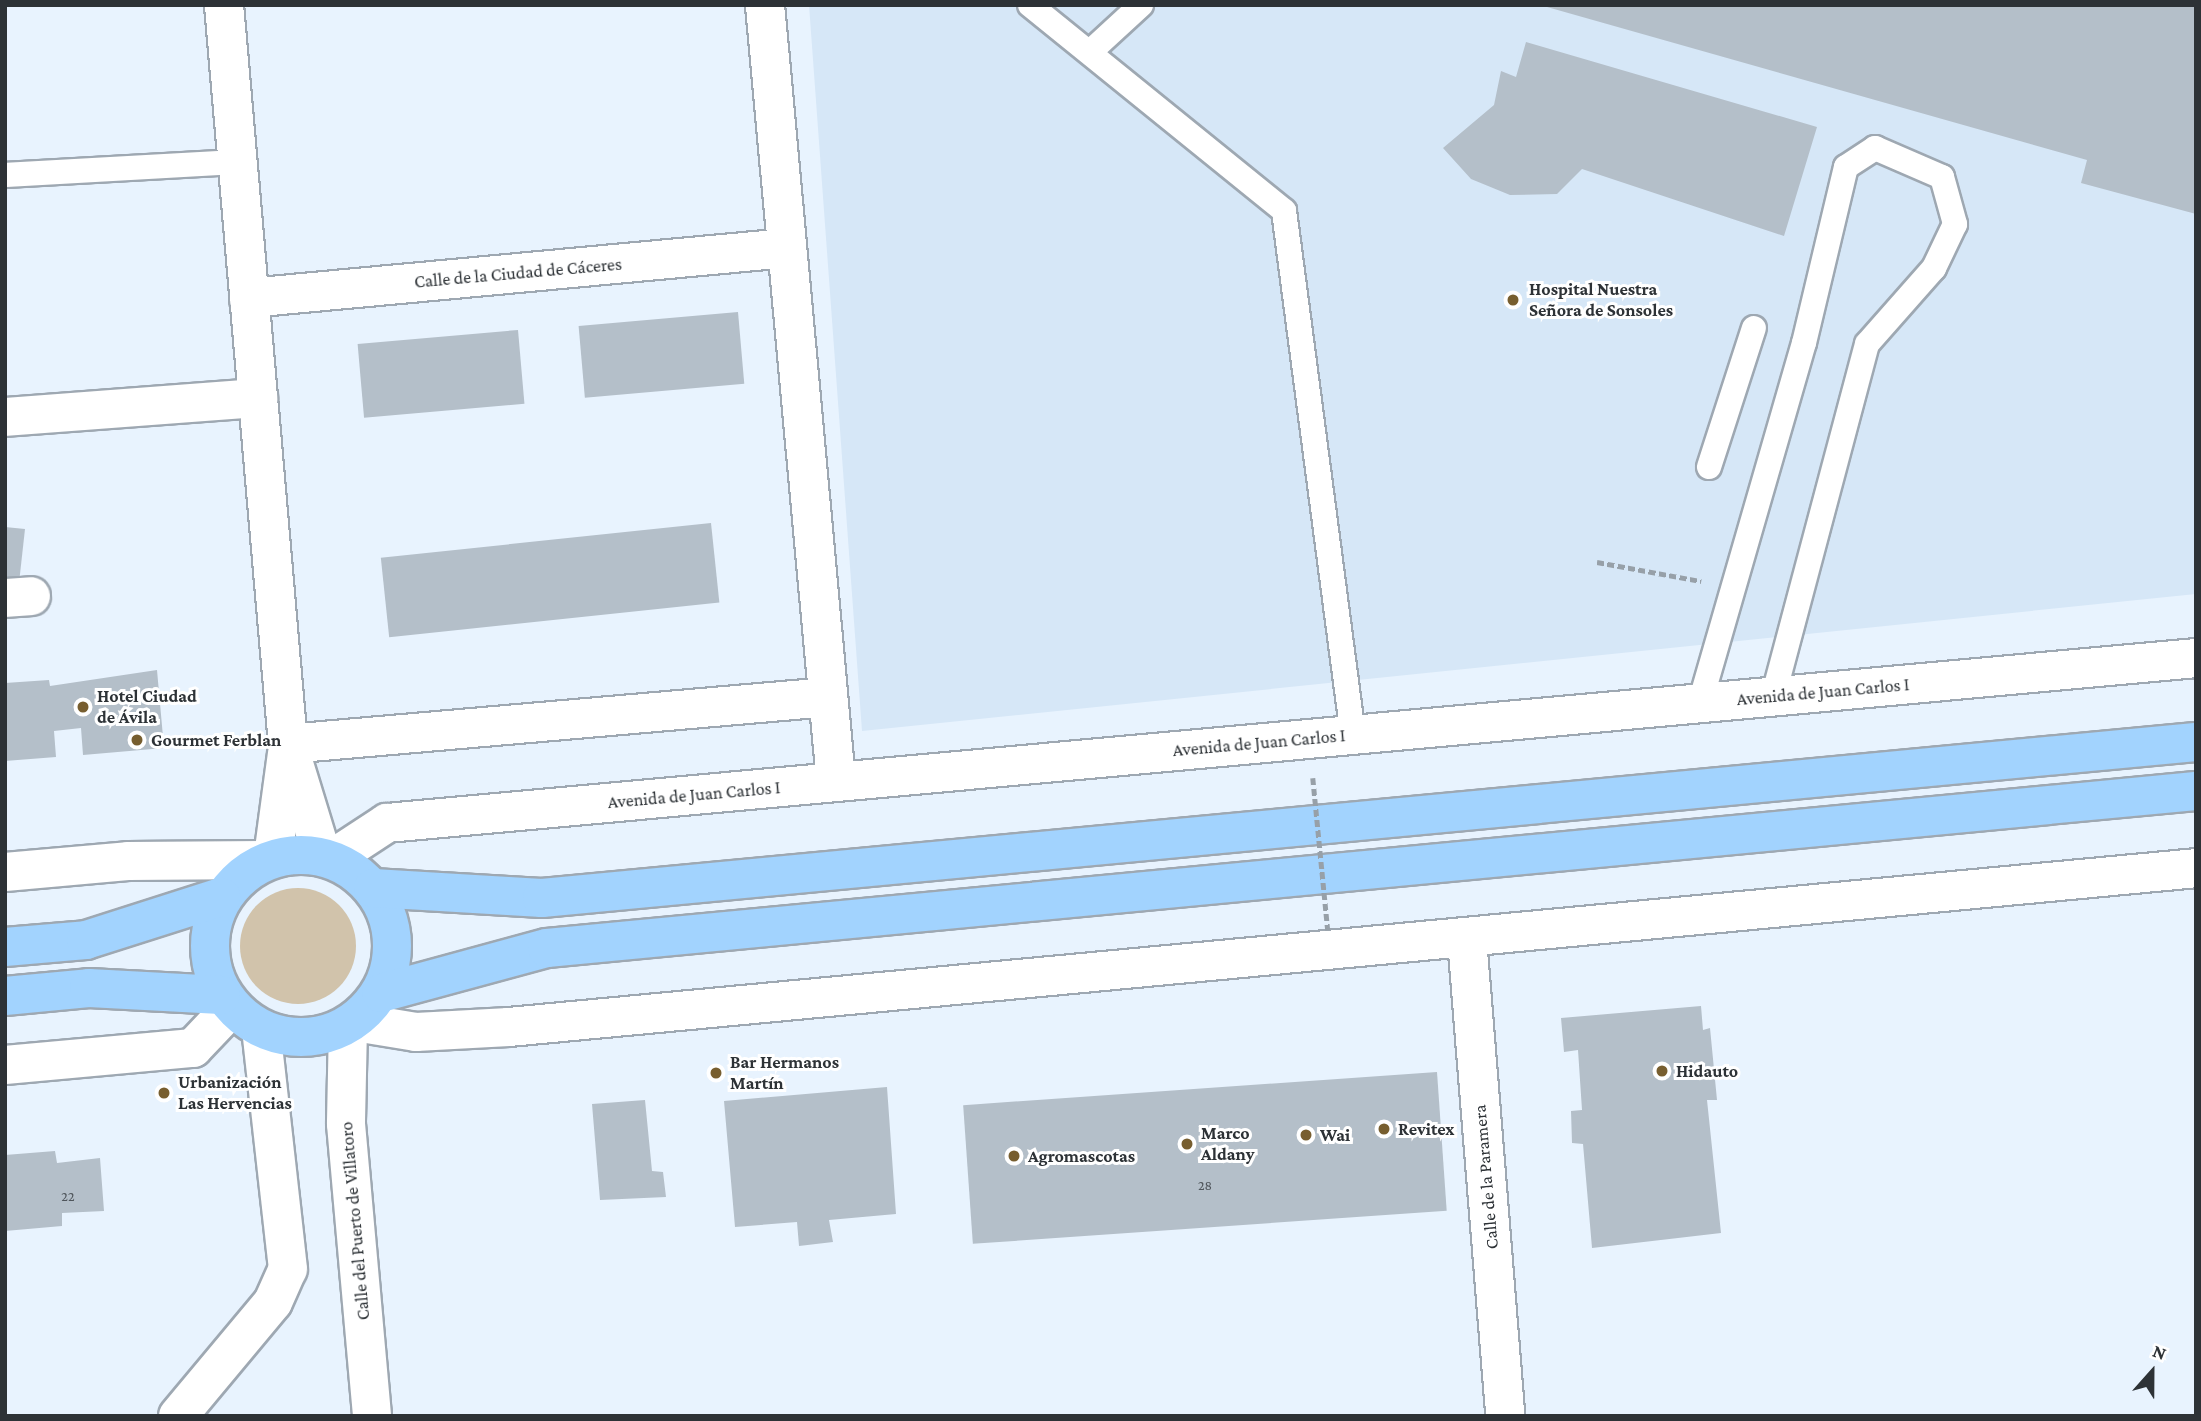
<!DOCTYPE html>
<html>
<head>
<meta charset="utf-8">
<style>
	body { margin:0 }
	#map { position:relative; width:2201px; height:1421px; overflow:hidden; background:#e8f3fe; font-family:"Crimson Pro",serif }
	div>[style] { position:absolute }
	.built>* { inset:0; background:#d6e7f7 }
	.green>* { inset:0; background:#d1c3ab }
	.round { border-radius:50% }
	.building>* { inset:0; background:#b4bfc9; transform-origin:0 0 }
	.path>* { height:4.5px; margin-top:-2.25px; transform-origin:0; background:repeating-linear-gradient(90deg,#97a0a8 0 7px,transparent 0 10.5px) }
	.roads { filter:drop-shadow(2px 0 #9ea8b2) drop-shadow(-2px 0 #9ea8b2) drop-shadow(0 2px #9ea8b2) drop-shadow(0 -2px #9ea8b2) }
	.service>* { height:24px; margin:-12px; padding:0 12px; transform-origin:12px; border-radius:12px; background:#fff }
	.minor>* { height:38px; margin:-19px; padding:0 19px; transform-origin:19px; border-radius:19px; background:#fff }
	.tertiary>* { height:38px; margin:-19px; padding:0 19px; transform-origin:19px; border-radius:19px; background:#fff }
	.trunk>* { height:38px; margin:-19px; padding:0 19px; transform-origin:19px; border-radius:19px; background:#a2d3fe }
	.trunk>.ring { margin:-19px; padding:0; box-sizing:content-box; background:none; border:38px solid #a2d3fe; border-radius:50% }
	.path-bridge>* { height:4.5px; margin-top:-2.25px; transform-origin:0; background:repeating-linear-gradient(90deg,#97a0a8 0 7px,transparent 0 10.5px) }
	.dots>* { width:19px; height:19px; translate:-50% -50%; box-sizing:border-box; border:4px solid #fff; border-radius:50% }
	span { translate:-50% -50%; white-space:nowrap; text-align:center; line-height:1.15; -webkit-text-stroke:6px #fff; paint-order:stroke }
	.number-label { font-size:14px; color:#4f555b }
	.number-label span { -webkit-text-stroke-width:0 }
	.street-label { font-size:18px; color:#2d3236 }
	.poi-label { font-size:18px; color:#2d3236; font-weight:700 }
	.left { translate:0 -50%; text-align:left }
	.frame { position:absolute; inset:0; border:7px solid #2d3236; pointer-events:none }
	.north { position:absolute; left:2117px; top:1337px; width:70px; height:70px; -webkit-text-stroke:5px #fff; paint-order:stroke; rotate:21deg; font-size:19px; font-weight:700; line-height:28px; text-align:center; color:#2d3236 }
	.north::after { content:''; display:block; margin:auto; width:24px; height:32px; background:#2d3236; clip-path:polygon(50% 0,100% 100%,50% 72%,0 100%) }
</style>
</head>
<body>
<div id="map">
	<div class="built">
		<i style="clip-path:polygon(809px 5px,2196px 5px,2196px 594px,862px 731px)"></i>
	</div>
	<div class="green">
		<i class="round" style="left:240px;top:888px;width:116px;height:116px"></i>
	</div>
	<div class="building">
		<i style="clip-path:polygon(1540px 5px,2196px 5px,2196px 214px,2081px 183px,2087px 160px)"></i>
		<i style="clip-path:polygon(1526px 42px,1817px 127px,1784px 236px,1582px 169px,1557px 194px,1510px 195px,1471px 179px,1443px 148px,1494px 105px,1501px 71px,1516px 77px)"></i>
		<i style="left:738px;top:312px;width:72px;height:160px;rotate:85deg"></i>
		<i style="left:518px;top:330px;width:74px;height:161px;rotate:85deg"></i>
		<i style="left:711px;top:523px;width:80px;height:332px;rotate:84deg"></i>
		<i style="clip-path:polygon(5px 527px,25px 529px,19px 583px,5px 582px)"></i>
		<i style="clip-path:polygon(157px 670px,164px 748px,83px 755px,81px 728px,54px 731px,56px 757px,5px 761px,5px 683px,49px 680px,50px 686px)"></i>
		<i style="clip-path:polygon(1701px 1006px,1703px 1030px,1710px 1028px,1717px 1100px,1707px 1100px,1721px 1233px,1592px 1248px,1583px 1144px,1572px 1143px,1571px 1111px,1582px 1110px,1578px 1050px,1564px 1052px,1561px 1018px)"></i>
		<i style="left:1437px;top:1072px;width:139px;height:475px;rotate:86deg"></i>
		<i style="clip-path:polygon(887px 1087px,896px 1214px,829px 1220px,833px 1242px,799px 1246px,797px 1222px,735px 1227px,724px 1101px)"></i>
		<i style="clip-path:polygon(645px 1100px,652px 1171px,663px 1172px,666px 1197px,600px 1200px,592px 1104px)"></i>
		<i style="clip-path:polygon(55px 1151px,57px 1163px,100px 1158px,104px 1211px,62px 1213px,62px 1226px,5px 1231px,5px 1155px)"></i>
	</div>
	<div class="path">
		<i style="left:1597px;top:562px;width:106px;rotate:10.4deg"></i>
	</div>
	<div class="roads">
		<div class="service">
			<i style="left:1030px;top:5px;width:327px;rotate:39deg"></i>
			<i style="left:1284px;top:211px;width:529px;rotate:82.5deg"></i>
			<i style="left:1091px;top:51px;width:68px;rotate:-42.6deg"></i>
			<i style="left:5px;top:175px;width:233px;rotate:-3.2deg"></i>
			<i style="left:1709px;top:467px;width:146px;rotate:-72.1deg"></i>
			<i style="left:1700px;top:703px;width:375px;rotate:-73.9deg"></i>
			<i style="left:1804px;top:343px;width:181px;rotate:-76.6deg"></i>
			<i style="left:1846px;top:167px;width:35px;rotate:-33deg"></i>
			<i style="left:1875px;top:148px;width:73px;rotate:23.4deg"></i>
			<i style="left:1942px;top:177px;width:49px;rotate:74.5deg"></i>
			<i style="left:1955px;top:224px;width:49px;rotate:115.5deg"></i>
			<i style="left:1934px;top:268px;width:101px;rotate:131.4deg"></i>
			<i style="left:1867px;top:344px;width:365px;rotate:104.9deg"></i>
		</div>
		<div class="minor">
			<i style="left:765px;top:5px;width:779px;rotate:84.77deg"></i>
			<i style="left:249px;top:298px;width:540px;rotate:-5.31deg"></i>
			<i style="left:5px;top:417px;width:254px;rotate:-4.3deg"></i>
			<i style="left:5px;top:598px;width:26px;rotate:-4deg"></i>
			<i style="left:288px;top:744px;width:542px;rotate:-4.97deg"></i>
			<i style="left:332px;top:859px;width:66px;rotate:-33.2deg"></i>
			<i style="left:387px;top:823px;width:1817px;rotate:-5.21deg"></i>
			<i style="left:5px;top:872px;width:123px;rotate:-5.1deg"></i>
			<i style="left:128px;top:861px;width:136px;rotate:-0.4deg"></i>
			<i style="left:1467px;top:939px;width:479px;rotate:85.4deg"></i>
			<i style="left:355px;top:1022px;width:62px;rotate:9.3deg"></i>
			<i style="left:416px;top:1032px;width:93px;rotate:-3.1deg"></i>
			<i style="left:509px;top:1027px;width:1694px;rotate:-5.38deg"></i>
		</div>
		<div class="tertiary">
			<i style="left:224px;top:5px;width:742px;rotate:85.05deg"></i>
			<i style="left:288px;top:744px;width:116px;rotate:73deg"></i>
			<i style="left:273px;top:857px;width:105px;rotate:-82.3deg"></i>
			<i style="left:348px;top:1026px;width:98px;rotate:91.2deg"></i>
			<i style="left:346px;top:1124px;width:293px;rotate:84.9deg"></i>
			<i style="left:5px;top:1065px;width:189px;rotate:-5.2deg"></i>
			<i style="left:193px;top:1048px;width:55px;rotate:-46.5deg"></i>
			<i style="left:178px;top:1416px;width:148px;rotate:-50.2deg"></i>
			<i style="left:273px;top:1302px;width:36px;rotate:-66deg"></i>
			<i style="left:288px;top:1269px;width:241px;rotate:-96.4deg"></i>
		</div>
		<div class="trunk">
			<i class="ring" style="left:210px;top:855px;width:144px;height:144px"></i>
			<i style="left:373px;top:888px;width:169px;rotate:3.4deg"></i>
			<i style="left:542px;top:898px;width:1661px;rotate:-5.39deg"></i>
			<i style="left:5px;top:947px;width:81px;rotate:-4.9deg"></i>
			<i style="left:86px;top:940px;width:142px;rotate:-17.7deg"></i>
			<i style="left:381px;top:993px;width:172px;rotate:-15.2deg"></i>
			<i style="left:547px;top:948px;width:1656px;rotate:-5.44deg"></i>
			<i style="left:5px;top:996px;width:84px;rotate:-5.4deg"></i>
			<i style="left:89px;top:988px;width:132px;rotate:3deg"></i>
		</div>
	</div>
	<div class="path-bridge">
		<i style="left:1313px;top:778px;width:153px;rotate:84.4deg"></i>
	</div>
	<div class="dots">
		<i style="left:1513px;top:300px;background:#775e2f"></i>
		<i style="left:83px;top:707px;background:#775e2f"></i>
		<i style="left:137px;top:740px;background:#775e2f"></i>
		<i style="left:1662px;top:1071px;background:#775e2f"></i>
		<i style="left:716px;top:1073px;background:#775e2f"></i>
		<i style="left:164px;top:1093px;background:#775e2f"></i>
		<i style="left:1384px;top:1129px;background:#775e2f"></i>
		<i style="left:1306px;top:1135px;background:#775e2f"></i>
		<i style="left:1187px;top:1144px;background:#775e2f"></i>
		<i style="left:1014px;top:1156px;background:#775e2f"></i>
	</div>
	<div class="number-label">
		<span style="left:1205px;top:1185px">28</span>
		<span style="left:68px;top:1196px">22</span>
	</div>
	<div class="street-label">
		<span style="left:518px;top:273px;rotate:-5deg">Calle de la Ciudad de Cáceres</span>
		<span style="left:1823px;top:692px;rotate:-5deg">Avenida de Juan Carlos I</span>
		<span style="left:1259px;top:743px;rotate:-5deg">Avenida de Juan Carlos I</span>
		<span style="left:694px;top:795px;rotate:-5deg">Avenida de Juan Carlos I</span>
		<span style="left:1486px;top:1177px;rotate:-95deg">Calle de la Paramera</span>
		<span style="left:355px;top:1221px;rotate:-95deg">Calle del Puerto de Villatoro</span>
	</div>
	<div class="poi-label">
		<span class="left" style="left:1529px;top:300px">Hospital Nuestra<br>Señora de Sonsoles</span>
		<span class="left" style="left:97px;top:707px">Hotel Ciudad<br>de Ávila</span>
		<span class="left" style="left:151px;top:740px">Gourmet Ferblan</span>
		<span class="left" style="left:730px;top:1073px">Bar Hermanos<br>Martín</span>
		<span class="left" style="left:1676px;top:1071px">Hidauto</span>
		<span class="left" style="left:178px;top:1093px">Urbanización<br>Las Hervencias</span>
		<span class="left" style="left:1398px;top:1129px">Revitex</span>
		<span class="left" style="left:1201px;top:1144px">Marco<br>Aldany</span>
		<span class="left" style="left:1320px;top:1135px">Wai</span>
		<span class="left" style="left:1028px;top:1156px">Agromascotas</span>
	</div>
	<div class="frame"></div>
	<div class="north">N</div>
</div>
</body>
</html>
